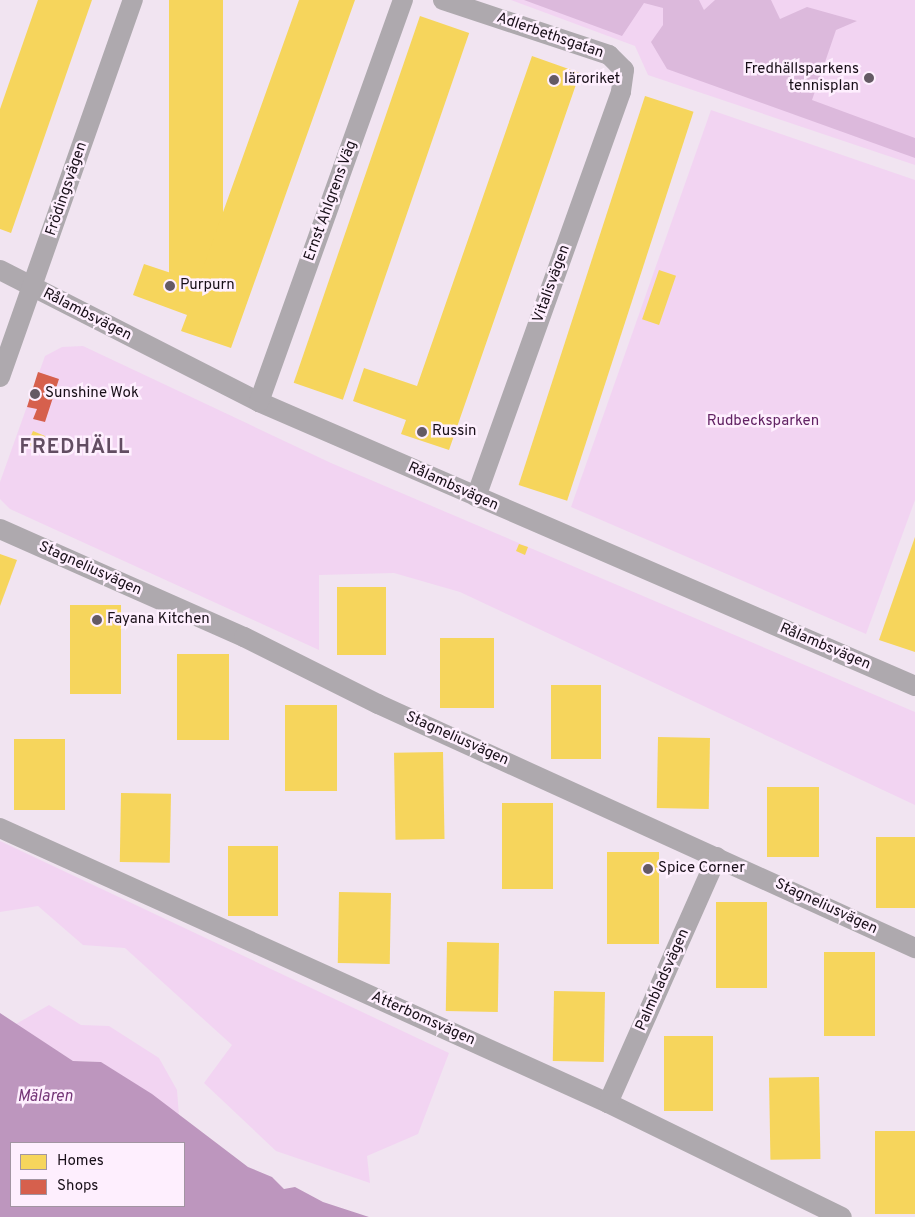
<!DOCTYPE html>
<html>
<head>
<meta charset="utf-8">
<style>
	body { margin:0 }
	#map { position:relative; width:915px; height:1217px; overflow:hidden; background:#f1e4f1; font-family:Overpass,sans-serif }
	div>[style] { position:absolute }
	.green>* { inset:0; background:#f2d4f2 }
	.forest>* { inset:0; background:#dcb9dc }
	.water>* { inset:0; background:#bd96be }
	.homes>* { inset:0; background:#f6d55c; transform-origin:0 0 }
	.shops>* { inset:0; background:#d6604d }
	.minor>* { height:20px; margin:-10px; padding:0 10px; transform-origin:10px; border-radius:10px; background:#aea9ae }
	.dots>* { width:14px; height:14px; translate:-50% -50%; box-sizing:border-box; border:2px solid #feeffe; border-radius:50% }
	span { translate:-50% -50%; white-space:nowrap; text-align:center; line-height:1.15; -webkit-text-stroke:5px #feeffe; paint-order:stroke }
	.street-label { font-size:15px; color:#180f18 }
	.poi-label { font-size:15px; color:#180f18 }
	.right { translate:-100% -50%; text-align:right }
	.left { translate:0 -50%; text-align:left }
	.park-label { font-size:15px; color:#622364 }
	.water-label { font-size:16px; color:#753678; font-style:italic }
	.district-label { font-size:20px; color:#624d62; font-weight:700; letter-spacing:1px }
	.legend { position:absolute; left:10px; top:1142px; width:175px; height:65px; box-sizing:border-box; background:#feeffe; border:1px solid #a295a2; margin:0; padding:6px 9px; list-style:none; font-size:15px; color:#180f18 }
	.legend li { display:flex; align-items:center; gap:10px; height:25px }
	.legend b { width:25px; border:1px solid #a295a2 }
</style>
</head>
<body>
<div id="map">
	<div class="green">
		<i style="clip-path:polygon(511px 0,915px 0,915px 165px,648px 75px,635px 46px)"></i>
		<i style="clip-path:polygon(711px 110px,915px 180px,915px 500px,866px 634px,571px 507px)"></i>
		<i style="clip-path:polygon(83px 346px,331px 463px,915px 712px,915px 805px,460px 592px,394px 573px,319px 575px,319px 650px,10px 509px,0 499px,0 482px,45px 356px,62px 347px)"></i>
		<i style="clip-path:polygon(0 841px,449px 1053px,418px 1134px,367px 1156px,370px 1183px,276px 1151px,204px 1083px,232px 1045px,125px 948px,83px 945px,38px 906px,0 912px)"></i>
		<i style="clip-path:polygon(49px 1005px,81px 1025px,109px 1026px,159px 1058px,177px 1090px,179px 1116px,101px 1062px,73px 1061px,16px 1024px)"></i>
	</div>
	<div class="forest">
		<i style="clip-path:polygon(524px 0,699px 0,704px 10px,715px 0,771px 0,780px 19px,807px 7px,857px 21px,836px 30px,812px 100px,915px 138px,915px 158px,667px 69px,651px 42px,663px 25px,663px 8px,644px 3px,622px 36px)"></i>
	</div>
	<div class="water">
		<i style="clip-path:polygon(evenodd,0 1013px,73px 1061px,101px 1062px,152px 1094px,248px 1167px,272px 1177px,284px 1189px,295px 1187px,323px 1202px,369px 1217px,0 1217px,0 1013px,11px 1143px,184px 1143px,184px 1206px,11px 1206px,11px 1143px)"></i>
	</div>
	<div class="homes">
		<i style="clip-path:polygon(38px 0,92px 0,11px 233px,0 229px,0 109px)"></i>
		<i style="left:169px;top:0;width:54px;height:288px"></i>
		<i style="clip-path:polygon(299px 0,355px 0,231px 348px,181px 331px,187px 315px,133px 295px,144px 264px,198px 282px)"></i>
		<i style="left:420px;top:16px;width:52px;height:388px;rotate:19deg"></i>
		<i style="clip-path:polygon(532px 56px,580px 73px,449px 450px,401px 434px,406px 420px,353px 401px,364px 368px,417px 386px)"></i>
		<i style="left:645px;top:96px;width:51px;height:409px;rotate:18deg"></i>
		<i style="left:659px;top:270px;width:18px;height:52px;rotate:19deg"></i>
		<i style="left:33px;top:431px;width:13px;height:15px;rotate:23deg"></i>
		<i style="clip-path:polygon(915px 537px,915px 652px,879px 640px)"></i>
		<i style="clip-path:polygon(519px 544px,528px 547px,525px 555px,516px 551px)"></i>
		<i style="clip-path:polygon(0 554px,17px 560px,0 606px)"></i>
		<i style="left:337px;top:587px;width:49px;height:68px"></i>
		<i style="left:70px;top:605px;width:51px;height:89px"></i>
		<i style="left:440px;top:638px;width:54px;height:70px"></i>
		<i style="left:177px;top:654px;width:52px;height:86px"></i>
		<i style="left:551px;top:685px;width:50px;height:74px"></i>
		<i style="left:285px;top:705px;width:52px;height:86px"></i>
		<i style="left:658px;top:737px;width:52px;height:71px;rotate:1deg"></i>
		<i style="left:14px;top:739px;width:51px;height:71px"></i>
		<i style="left:443px;top:752px;width:87px;height:49px;rotate:89deg"></i>
		<i style="left:767px;top:787px;width:52px;height:70px"></i>
		<i style="left:121px;top:793px;width:50px;height:69px;rotate:1deg"></i>
		<i style="left:502px;top:803px;width:51px;height:86px"></i>
		<i style="left:876px;top:837px;width:39px;height:71px"></i>
		<i style="left:228px;top:846px;width:50px;height:70px"></i>
		<i style="left:607px;top:852px;width:52px;height:92px"></i>
		<i style="left:339px;top:892px;width:52px;height:71px;rotate:1deg"></i>
		<i style="left:716px;top:902px;width:51px;height:86px"></i>
		<i style="left:447px;top:942px;width:52px;height:69px;rotate:1deg"></i>
		<i style="left:824px;top:952px;width:51px;height:84px"></i>
		<i style="left:554px;top:991px;width:51px;height:70px;rotate:1deg"></i>
		<i style="left:664px;top:1036px;width:49px;height:75px"></i>
		<i style="left:819px;top:1077px;width:82px;height:50px;rotate:89deg"></i>
		<i style="left:875px;top:1131px;width:40px;height:83px"></i>
	</div>
	<div class="shops">
		<i style="clip-path:polygon(38px 372px,59px 379px,45px 422px,33px 419px,37px 409px,27px 407px)"></i>
	</div>
	<div class="minor">
		<i style="left:443px;top:0;width:175px;rotate:18.3deg"></i>
		<i style="left:609px;top:55px;width:21px;rotate:45deg"></i>
		<i style="left:624px;top:70px;width:22px;rotate:98deg"></i>
		<i style="left:621px;top:92px;width:430px;rotate:109.7deg"></i>
		<i style="left:0;top:270px;width:291px;rotate:27deg"></i>
		<i style="left:259px;top:402px;width:715px;rotate:23.41deg"></i>
		<i style="left:0;top:377px;width:400px;rotate:-70.6deg"></i>
		<i style="left:259px;top:402px;width:427px;rotate:-70.3deg"></i>
		<i style="left:0;top:529px;width:267px;rotate:23.9deg"></i>
		<i style="left:244px;top:637px;width:150px;rotate:26.6deg"></i>
		<i style="left:378px;top:704px;width:590px;rotate:24.44deg"></i>
		<i style="left:0;top:828px;width:667px;rotate:24.34deg"></i>
		<i style="left:608px;top:1103px;width:260px;rotate:26deg"></i>
		<i style="left:608px;top:1103px;width:269px;rotate:-66.1deg"></i>
	</div>
	<div class="dots">
		<i style="left:869px;top:78px;background:#645a64"></i>
		<i style="left:554px;top:80px;background:#645a64"></i>
		<i style="left:170px;top:286px;background:#645a64"></i>
		<i style="left:35px;top:394px;background:#645a64"></i>
		<i style="left:422px;top:432px;background:#645a64"></i>
		<i style="left:97px;top:620px;background:#645a64"></i>
		<i style="left:648px;top:869px;background:#645a64"></i>
	</div>
	<div class="street-label">
		<span style="left:550px;top:36px;rotate:19deg">Adlerbethsgatan</span>
		<span style="left:67px;top:189px;rotate:-71deg">Frödingsvägen</span>
		<span style="left:331px;top:201px;rotate:-70deg">Ernst Ahlgrens Väg</span>
		<span style="left:552px;top:284px;rotate:-70deg">Vitalisvägen</span>
		<span style="left:87px;top:315px;rotate:27deg">Rålambsvägen</span>
		<span style="left:453px;top:487px;rotate:24deg">Rålambsvägen</span>
		<span style="left:90px;top:569px;rotate:24deg">Stagneliusvägen</span>
		<span style="left:825px;top:647px;rotate:23deg">Rålambsvägen</span>
		<span style="left:457px;top:739px;rotate:24deg">Stagneliusvägen</span>
		<span style="left:826px;top:907px;rotate:25deg">Stagneliusvägen</span>
		<span style="left:663px;top:980px;rotate:-66deg">Palmbladsvägen</span>
		<span style="left:423px;top:1019px;rotate:24deg">Atterbomsvägen</span>
	</div>
	<div class="poi-label">
		<span class="right" style="left:859px;top:78px">Fredhällsparkens<br>tennisplan</span>
		<span class="left" style="left:564px;top:80px">läroriket</span>
		<span class="left" style="left:180px;top:286px">Purpurn</span>
		<span class="left" style="left:45px;top:394px">Sunshine Wok</span>
		<span class="left" style="left:432px;top:432px">Russin</span>
		<span class="left" style="left:107px;top:620px">Fayana Kitchen</span>
		<span class="left" style="left:658px;top:869px">Spice Corner</span>
	</div>
	<div class="park-label">
		<span style="left:763px;top:422px">Rudbecksparken</span>
	</div>
	<div class="water-label">
		<span style="left:45px;top:1097px">Mälaren</span>
	</div>
	<div class="district-label">
		<span style="left:75px;top:448px">FREDHÄLL</span>
	</div>
	<ul class="legend">
	<li><b style="height:14px;background:#f6d55c"></b>Homes</li>
	<li><b style="height:14px;background:#d6604d"></b>Shops</li>
	</ul>
</div>
</body>
</html>
